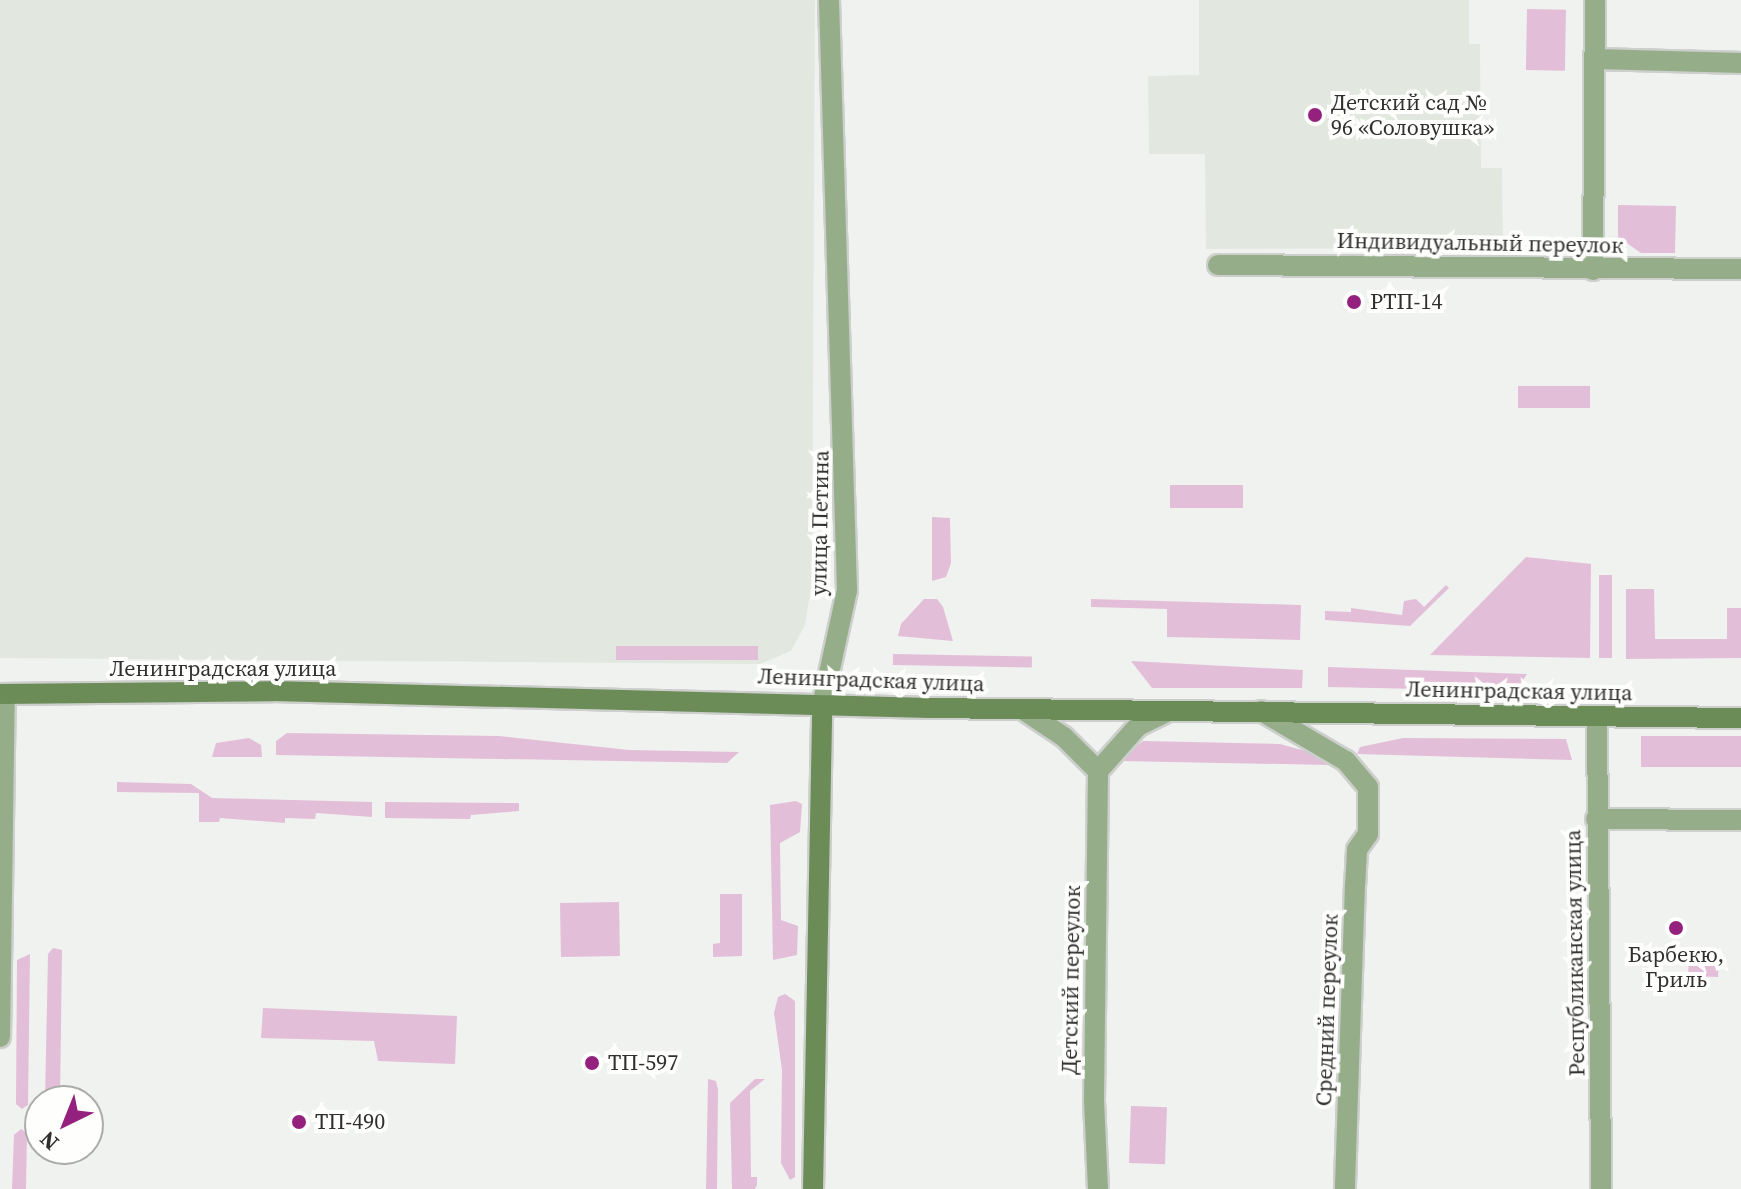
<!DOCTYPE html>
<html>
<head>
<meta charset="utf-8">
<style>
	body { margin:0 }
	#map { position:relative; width:1741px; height:1189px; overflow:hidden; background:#f0f2ef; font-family:"Source Serif 4",serif }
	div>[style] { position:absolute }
	.built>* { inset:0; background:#e2e8df }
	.green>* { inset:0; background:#e3bed8; transform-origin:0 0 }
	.roads { filter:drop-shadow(2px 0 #cdcfcc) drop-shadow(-2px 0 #cdcfcc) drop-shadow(0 2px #cdcfcc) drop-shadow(0 -2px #cdcfcc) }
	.minor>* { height:20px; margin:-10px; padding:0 10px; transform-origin:10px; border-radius:10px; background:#96ad8a }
	.tertiary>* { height:20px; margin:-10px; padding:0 10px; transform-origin:10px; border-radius:10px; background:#96ad8a }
	.secondary>* { height:20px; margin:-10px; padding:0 10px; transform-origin:10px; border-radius:10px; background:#6b8b57 }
	.dots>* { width:22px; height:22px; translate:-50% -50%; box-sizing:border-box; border:4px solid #fefffd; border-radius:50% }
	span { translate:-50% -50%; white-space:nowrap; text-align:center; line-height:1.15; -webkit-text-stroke:8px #fefffd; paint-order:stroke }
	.poi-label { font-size:22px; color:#2e2f2e }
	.left { translate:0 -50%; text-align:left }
	.street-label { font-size:22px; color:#2e2f2e }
	.north { position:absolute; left:24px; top:1085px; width:80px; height:80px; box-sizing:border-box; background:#fefffd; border:2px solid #abacaa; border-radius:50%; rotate:223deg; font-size:22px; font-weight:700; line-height:32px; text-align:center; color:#2e2f2e }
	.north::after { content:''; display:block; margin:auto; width:28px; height:36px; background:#95217f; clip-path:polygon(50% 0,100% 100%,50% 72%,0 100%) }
</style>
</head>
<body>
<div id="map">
	<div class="built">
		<i style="clip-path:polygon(0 0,815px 0,812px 581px,805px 625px,791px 651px,760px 664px,0 658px)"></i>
		<i style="clip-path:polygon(1199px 0,1469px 0,1469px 44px,1480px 44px,1481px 168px,1502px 168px,1503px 248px,1206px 249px,1205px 154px,1149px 154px,1148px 76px,1199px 75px)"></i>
	</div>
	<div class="green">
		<i style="left:1527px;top:9px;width:39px;height:61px;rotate:1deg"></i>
		<i style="clip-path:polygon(1618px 205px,1676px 206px,1675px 253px,1641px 253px,1618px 237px)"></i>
		<i style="left:1590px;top:386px;width:22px;height:72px;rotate:90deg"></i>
		<i style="left:1243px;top:485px;width:23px;height:73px;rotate:90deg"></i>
		<i style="clip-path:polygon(932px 517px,950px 518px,951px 563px,946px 577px,932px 581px)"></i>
		<i style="clip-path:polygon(1526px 557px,1591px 564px,1590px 658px,1430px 655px)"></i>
		<i style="left:1599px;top:575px;width:13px;height:83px"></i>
		<i style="clip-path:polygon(1446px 585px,1449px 588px,1410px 626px,1325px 620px,1325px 611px,1351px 612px,1351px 608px,1402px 615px,1404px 601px,1416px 599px,1424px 607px)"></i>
		<i style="clip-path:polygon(1626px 589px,1654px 589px,1655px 639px,1727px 639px,1727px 608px,1741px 608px,1741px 658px,1626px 659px)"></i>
		<i style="clip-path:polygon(924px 599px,937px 599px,943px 607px,953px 641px,898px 636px,901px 624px)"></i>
		<i style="clip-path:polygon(1091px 599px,1301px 605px,1300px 640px,1167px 637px,1167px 609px,1091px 607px)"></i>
		<i style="left:616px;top:646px;width:142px;height:14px"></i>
		<i style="left:893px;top:654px;width:139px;height:11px;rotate:1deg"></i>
		<i style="clip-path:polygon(1131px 661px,1303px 670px,1302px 688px,1152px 688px)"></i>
		<i style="clip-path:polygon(1328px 667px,1527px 674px,1516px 691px,1328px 687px)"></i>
		<i style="clip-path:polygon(287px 733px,499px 736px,629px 750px,739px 752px,727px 763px,276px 755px,276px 741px)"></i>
		<i style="left:1741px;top:736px;width:31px;height:100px;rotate:90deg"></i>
		<i style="clip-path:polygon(249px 738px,261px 745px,262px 757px,212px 757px,216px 743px)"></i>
		<i style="clip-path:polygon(1403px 738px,1566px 739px,1572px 760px,1357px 754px,1360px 747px)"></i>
		<i style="clip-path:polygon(1143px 741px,1280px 744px,1309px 752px,1330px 765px,1119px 761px)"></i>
		<i style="clip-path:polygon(117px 782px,191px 784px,212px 798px,372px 802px,372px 817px,316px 813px,315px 819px,285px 818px,285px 823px,220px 818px,219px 822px,199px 822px,199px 793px,117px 792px)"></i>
		<i style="clip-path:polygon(796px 801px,802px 804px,800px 832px,780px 843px,781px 920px,798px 926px,797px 955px,773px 960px,770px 805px)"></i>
		<i style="clip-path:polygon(385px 802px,519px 803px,519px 811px,471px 815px,470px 819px,385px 818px)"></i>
		<i style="clip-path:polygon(720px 894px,742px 894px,742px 956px,713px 957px,713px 944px,720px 943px)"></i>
		<i style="left:619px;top:902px;width:54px;height:59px;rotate:89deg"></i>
		<i style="clip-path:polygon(53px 948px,62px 950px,60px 1101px,45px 1101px,48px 954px)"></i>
		<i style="left:1689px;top:952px;width:30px;height:24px;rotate:2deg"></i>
		<i style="clip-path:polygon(30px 954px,28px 1105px,22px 1109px,16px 1104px,17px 960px)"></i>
		<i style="clip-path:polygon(785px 994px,795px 1001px,795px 1177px,790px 1180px,781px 1163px,782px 1070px,774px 1013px,778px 997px)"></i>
		<i style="clip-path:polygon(263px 1008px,457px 1016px,455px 1064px,378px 1061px,374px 1041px,261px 1038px)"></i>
		<i style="clip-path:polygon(708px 1079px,716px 1081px,718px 1090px,717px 1189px,706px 1189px)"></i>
		<i style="clip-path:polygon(755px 1079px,765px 1079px,750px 1091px,751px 1177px,757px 1177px,757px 1185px,755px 1189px,732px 1189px,730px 1103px)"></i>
		<i style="left:1131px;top:1106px;width:36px;height:57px;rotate:2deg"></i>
		<i style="clip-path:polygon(21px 1129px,27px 1133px,26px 1189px,12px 1189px,14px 1135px)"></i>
	</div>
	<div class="roads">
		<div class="minor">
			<i style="left:1596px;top:59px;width:145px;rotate:1.6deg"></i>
			<i style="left:1218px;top:265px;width:523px;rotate:0.44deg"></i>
			<i style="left:1593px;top:270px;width:270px;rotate:-89.6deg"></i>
			<i style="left:1022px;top:709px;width:50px;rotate:33.7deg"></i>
			<i style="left:1064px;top:737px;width:48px;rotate:45deg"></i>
			<i style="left:1261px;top:711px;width:99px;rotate:30.5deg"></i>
			<i style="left:1346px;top:761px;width:34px;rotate:50deg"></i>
			<i style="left:1368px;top:787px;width:47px;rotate:90deg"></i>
			<i style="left:1368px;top:834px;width:19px;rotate:125deg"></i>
			<i style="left:1357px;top:850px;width:34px;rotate:93deg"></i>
			<i style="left:1355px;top:884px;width:305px;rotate:91.9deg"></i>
			<i style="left:1597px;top:716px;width:473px;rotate:89.5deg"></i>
			<i style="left:1596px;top:819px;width:145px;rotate:0.4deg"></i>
			<i style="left:1098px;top:1189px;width:89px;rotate:-92.6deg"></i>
			<i style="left:1094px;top:1100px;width:329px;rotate:-89.3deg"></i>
			<i style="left:1098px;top:771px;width:60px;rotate:-48.4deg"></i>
			<i style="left:1138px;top:726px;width:34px;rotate:-26deg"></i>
		</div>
		<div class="tertiary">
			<i style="left:822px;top:706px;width:119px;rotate:-77.8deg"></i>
			<i style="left:847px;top:590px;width:590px;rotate:-91.75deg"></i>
			<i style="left:0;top:1037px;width:343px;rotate:-89.2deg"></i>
		</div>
		<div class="secondary">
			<i style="left:0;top:694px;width:273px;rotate:-0.6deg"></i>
			<i style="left:273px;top:691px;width:657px;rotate:1.48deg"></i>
			<i style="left:930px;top:708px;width:811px;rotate:0.71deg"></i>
			<i style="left:813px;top:1189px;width:483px;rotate:-88.9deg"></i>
		</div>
	</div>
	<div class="dots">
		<i style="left:1315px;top:115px;background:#95217f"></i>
		<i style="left:1354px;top:302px;background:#95217f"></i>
		<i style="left:1676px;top:928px;background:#95217f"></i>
		<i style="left:592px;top:1063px;background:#95217f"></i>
		<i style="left:299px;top:1122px;background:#95217f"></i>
	</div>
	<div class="poi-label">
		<span class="left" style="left:1331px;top:115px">Детский сад №<br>96 «Соловушка»</span>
		<span class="left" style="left:1370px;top:302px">РТП-14</span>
		<span style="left:1676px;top:967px">Барбекю,<br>Гриль</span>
		<span class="left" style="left:608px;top:1063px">ТП-597</span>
		<span class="left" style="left:315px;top:1122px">ТП-490</span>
	</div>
	<div class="street-label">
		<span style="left:1480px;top:243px;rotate:1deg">Индивидуальный переулок</span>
		<span style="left:820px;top:523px;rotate:-89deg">улица Петина</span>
		<span style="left:223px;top:669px">Ленинградская улица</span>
		<span style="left:871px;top:680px;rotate:2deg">Ленинградская улица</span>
		<span style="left:1519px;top:691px;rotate:1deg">Ленинградская улица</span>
		<span style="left:1575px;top:953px;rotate:-91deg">Республиканская улица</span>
		<span style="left:1071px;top:980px;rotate:-89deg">Детский переулок</span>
		<span style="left:1327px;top:1010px;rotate:-88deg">Средний переулок</span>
	</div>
	<div class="north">N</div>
</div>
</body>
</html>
